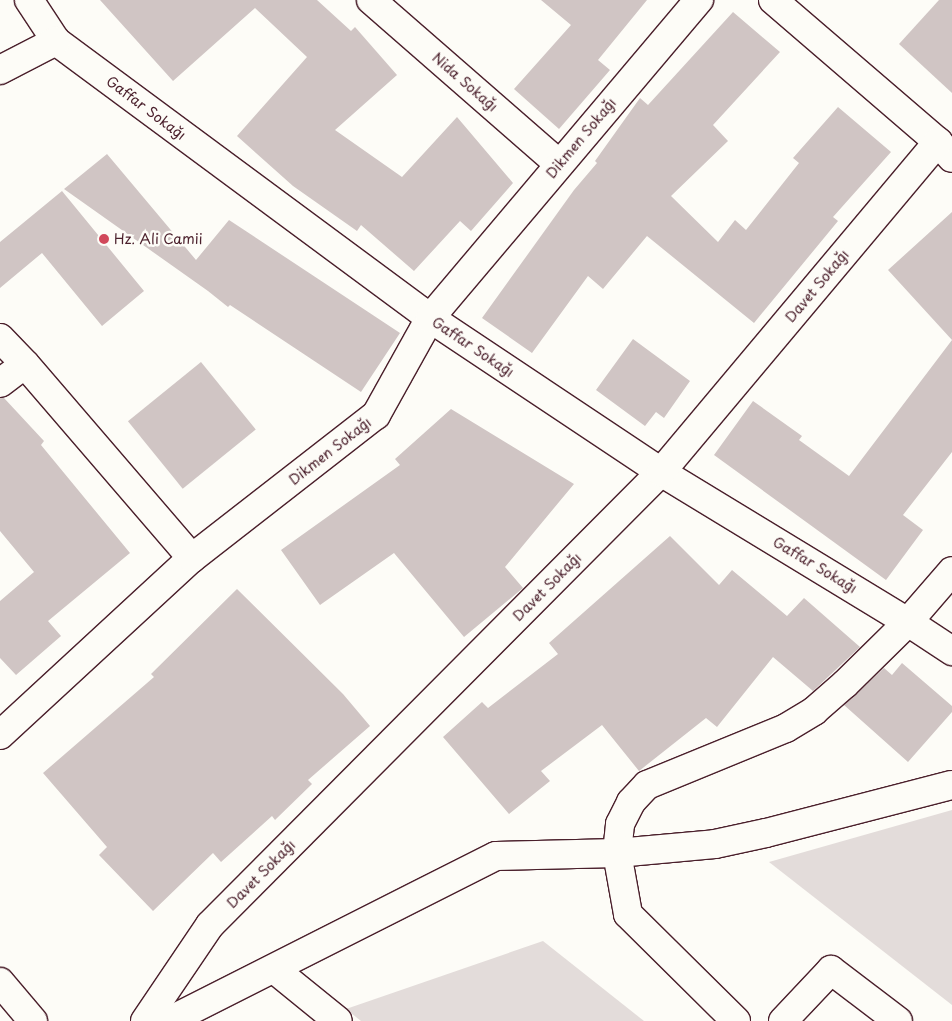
<!DOCTYPE html>
<html>
<head>
<meta charset="utf-8">
<style>
	body { margin:0 }
	#map { position:relative; width:952px; height:1021px; overflow:hidden; background:#fdfcf7; font-family:"Playpen Sans",sans-serif }
	div>[style] { position:absolute }
	.green>* { inset:0; background:#e3dcda }
	.building>* { inset:0; background:#d0c5c4; transform-origin:0 0 }
	.roads { filter:drop-shadow(1px 0 #4a1f2b) drop-shadow(-1px 0 #4a1f2b) drop-shadow(0 1px #4a1f2b) drop-shadow(0 -1px #4a1f2b) }
	.minor>* { height:28px; margin:-14px; padding:0 14px; transform-origin:14px; border-radius:14px; background:#fdfcf7 }
	.dots>* { width:14px; height:14px; translate:-50% -50%; box-sizing:border-box; border:2px solid #fdfcf7; border-radius:50% }
	span { translate:-50% -50%; white-space:nowrap; text-align:center; line-height:1.15; -webkit-text-stroke:5px #fdfcf7; paint-order:stroke }
	.street-label { font-size:14px; color:#4a1f2b }
	.poi-label { font-size:14px; color:#4a1f2b }
	.left { translate:0 -50%; text-align:left }
</style>
</head>
<body>
<div id="map">
	<div class="green">
		<i style="clip-path:polygon(952px 810px,952px 1005px,769px 862px)"></i>
		<i style="clip-path:polygon(543px 941px,644px 1021px,361px 1021px,346px 1009px)"></i>
	</div>
	<div class="building">
		<i style="clip-path:polygon(100px 0,317px 0,351px 31px,355px 27px,397px 75px,335px 130px,402px 177px,457px 117px,513px 183px,471px 231px,460px 221px,414px 271px,361px 225px,357px 231px,293px 186px,237px 136px,307px 57px,255px 8px,173px 81px)"></i>
		<i style="clip-path:polygon(541px 0,647px 0,598px 60px,610px 70px,559px 129px,514px 89px,571px 25px)"></i>
		<i style="clip-path:polygon(939px 0,952px 0,952px 93px,899px 44px)"></i>
		<i style="clip-path:polygon(733px 12px,780px 52px,713px 125px,728px 141px,671px 196px,718px 242px,735px 220px,746px 230px,799px 163px,793px 158px,838px 107px,891px 152px,833px 217px,838px 221px,754px 323px,647px 236px,603px 289px,588px 276px,532px 353px,482px 318px,574px 190px,597px 163px,595px 161px,640px 98px,648px 105px)"></i>
		<i style="clip-path:polygon(107px 154px,196px 260px,229px 220px,400px 333px,361px 392px,230px 305px,228px 307px,208px 291px,64px 189px)"></i>
		<i style="clip-path:polygon(62px 191px,144px 291px,102px 326px,42px 253px,0 288px,0 242px)"></i>
		<i style="clip-path:polygon(952px 212px,952px 452px,903px 515px,923px 530px,886px 580px,714px 455px,753px 401px,802px 436px,799px 440px,849px 476px,952px 340px,888px 270px)"></i>
		<i style="clip-path:polygon(633px 339px,690px 381px,664px 418px,656px 412px,645px 426px,596px 390px)"></i>
		<i style="left:201px;top:362px;width:87px;height:94px;rotate:51deg"></i>
		<i style="clip-path:polygon(0 398px,4px 398px,44px 441px,41px 445px,130px 553px,48px 621px,61px 636px,16px 675px,0 658px,0 601px,34px 572px,0 531px)"></i>
		<i style="clip-path:polygon(451px 409px,574px 484px,505px 567px,523px 588px,464px 637px,394px 553px,320px 605px,281px 550px,400px 465px,395px 459px)"></i>
		<i style="clip-path:polygon(670px 536px,719px 585px,732px 570px,787px 616px,804px 598px,860px 647px,813px 691px,773px 657px,717px 727px,706px 718px,639px 771px,602px 725px,541px 771px,550px 781px,509px 814px,443px 737px,482px 702px,488px 708px,558px 654px,549px 643px)"></i>
		<i style="clip-path:polygon(237px 589px,343px 694px,370px 726px,308px 780px,312px 784px,275px 820px,272px 816px,221px 862px,213px 853px,153px 911px,99px 855px,107px 847px,43px 773px,154px 677px,151px 674px)"></i>
		<i style="clip-path:polygon(902px 663px,952px 706px,952px 712px,908px 762px,844px 705px,884px 668px,892px 675px)"></i>
	</div>
	<div class="roads">
		<div class="minor">
			<i style="left:29px;top:0;width:49px;rotate:56.6deg"></i>
			<i style="left:56px;top:41px;width:465px;rotate:36.5deg"></i>
			<i style="left:430px;top:318px;width:278px;rotate:33.7deg"></i>
			<i style="left:661px;top:472px;width:289px;rotate:31.3deg"></i>
			<i style="left:908px;top:622px;width:53px;rotate:33.4deg"></i>
			<i style="left:371px;top:0;width:249px;rotate:41.1deg"></i>
			<i style="left:773px;top:0;width:218px;rotate:40.7deg"></i>
			<i style="left:938px;top:142px;width:21px;rotate:49deg"></i>
			<i style="left:0;top:70px;width:63px;rotate:-27.4deg"></i>
			<i style="left:0;top:338px;width:36px;rotate:46deg"></i>
			<i style="left:25px;top:364px;width:256px;rotate:49.3deg"></i>
			<i style="left:0;top:383px;width:31px;rotate:-37deg"></i>
			<i style="left:0;top:735px;width:261px;rotate:-42.7deg"></i>
			<i style="left:192px;top:558px;width:233px;rotate:-37.9deg"></i>
			<i style="left:376px;top:415px;width:111px;rotate:-60.9deg"></i>
			<i style="left:430px;top:318px;width:417px;rotate:-49.8deg"></i>
			<i style="left:274px;top:969px;width:82px;rotate:39.1deg"></i>
			<i style="left:0;top:982px;width:51px;rotate:49.8deg"></i>
			<i style="left:145px;top:1021px;width:116px;rotate:-55.9deg"></i>
			<i style="left:210px;top:925px;width:639px;rotate:-45.13deg"></i>
			<i style="left:661px;top:472px;width:431px;rotate:-50deg"></i>
			<i style="left:169px;top:1021px;width:366px;rotate:-26.8deg"></i>
			<i style="left:496px;top:856px;width:121px;rotate:-1.4deg"></i>
			<i style="left:617px;top:853px;width:98px;rotate:-5.2deg"></i>
			<i style="left:715px;top:844px;width:52px;rotate:-12.2deg"></i>
			<i style="left:766px;top:833px;width:192px;rotate:-14.5deg"></i>
			<i style="left:736px;top:1021px;width:152px;rotate:-135.3deg"></i>
			<i style="left:628px;top:914px;width:62px;rotate:-100.2deg"></i>
			<i style="left:617px;top:853px;width:29px;rotate:-84deg"></i>
			<i style="left:620px;top:824px;width:25px;rotate:-63deg"></i>
			<i style="left:631px;top:802px;width:23px;rotate:-47deg"></i>
			<i style="left:647px;top:785px;width:150px;rotate:-22.3deg"></i>
			<i style="left:786px;top:728px;width:33px;rotate:-31deg"></i>
			<i style="left:814px;top:711px;width:41px;rotate:-41.1deg"></i>
			<i style="left:845px;top:684px;width:88px;rotate:-44.5deg"></i>
			<i style="left:908px;top:622px;width:67px;rotate:-49.2deg"></i>
			<i style="left:783px;top:1021px;width:70px;rotate:-46.7deg"></i>
			<i style="left:831px;top:970px;width:84px;rotate:37.3deg"></i>
		</div>
	</div>
	<div class="dots">
		<i style="left:104px;top:239px;background:#d1495b"></i>
	</div>
	<div class="street-label">
		<span style="left:465px;top:82px;rotate:41deg">Nida Sokağı</span>
		<span style="left:146px;top:108px;rotate:37deg">Gaffar Sokağı</span>
		<span style="left:581px;top:138px;rotate:-50deg">Dikmen Sokağı</span>
		<span style="left:817px;top:286px;rotate:-50deg">Davet Sokağı</span>
		<span style="left:473px;top:347px;rotate:34deg">Gaffar Sokağı</span>
		<span style="left:330px;top:451px;rotate:-38deg">Dikmen Sokağı</span>
		<span style="left:815px;top:565px;rotate:31deg">Gaffar Sokağı</span>
		<span style="left:547px;top:587px;rotate:-45deg">Davet Sokağı</span>
		<span style="left:261px;top:874px;rotate:-45deg">Davet Sokağı</span>
	</div>
	<div class="poi-label">
		<span class="left" style="left:114px;top:239px">Hz. Ali Camii</span>
	</div>
</div>
</body>
</html>
